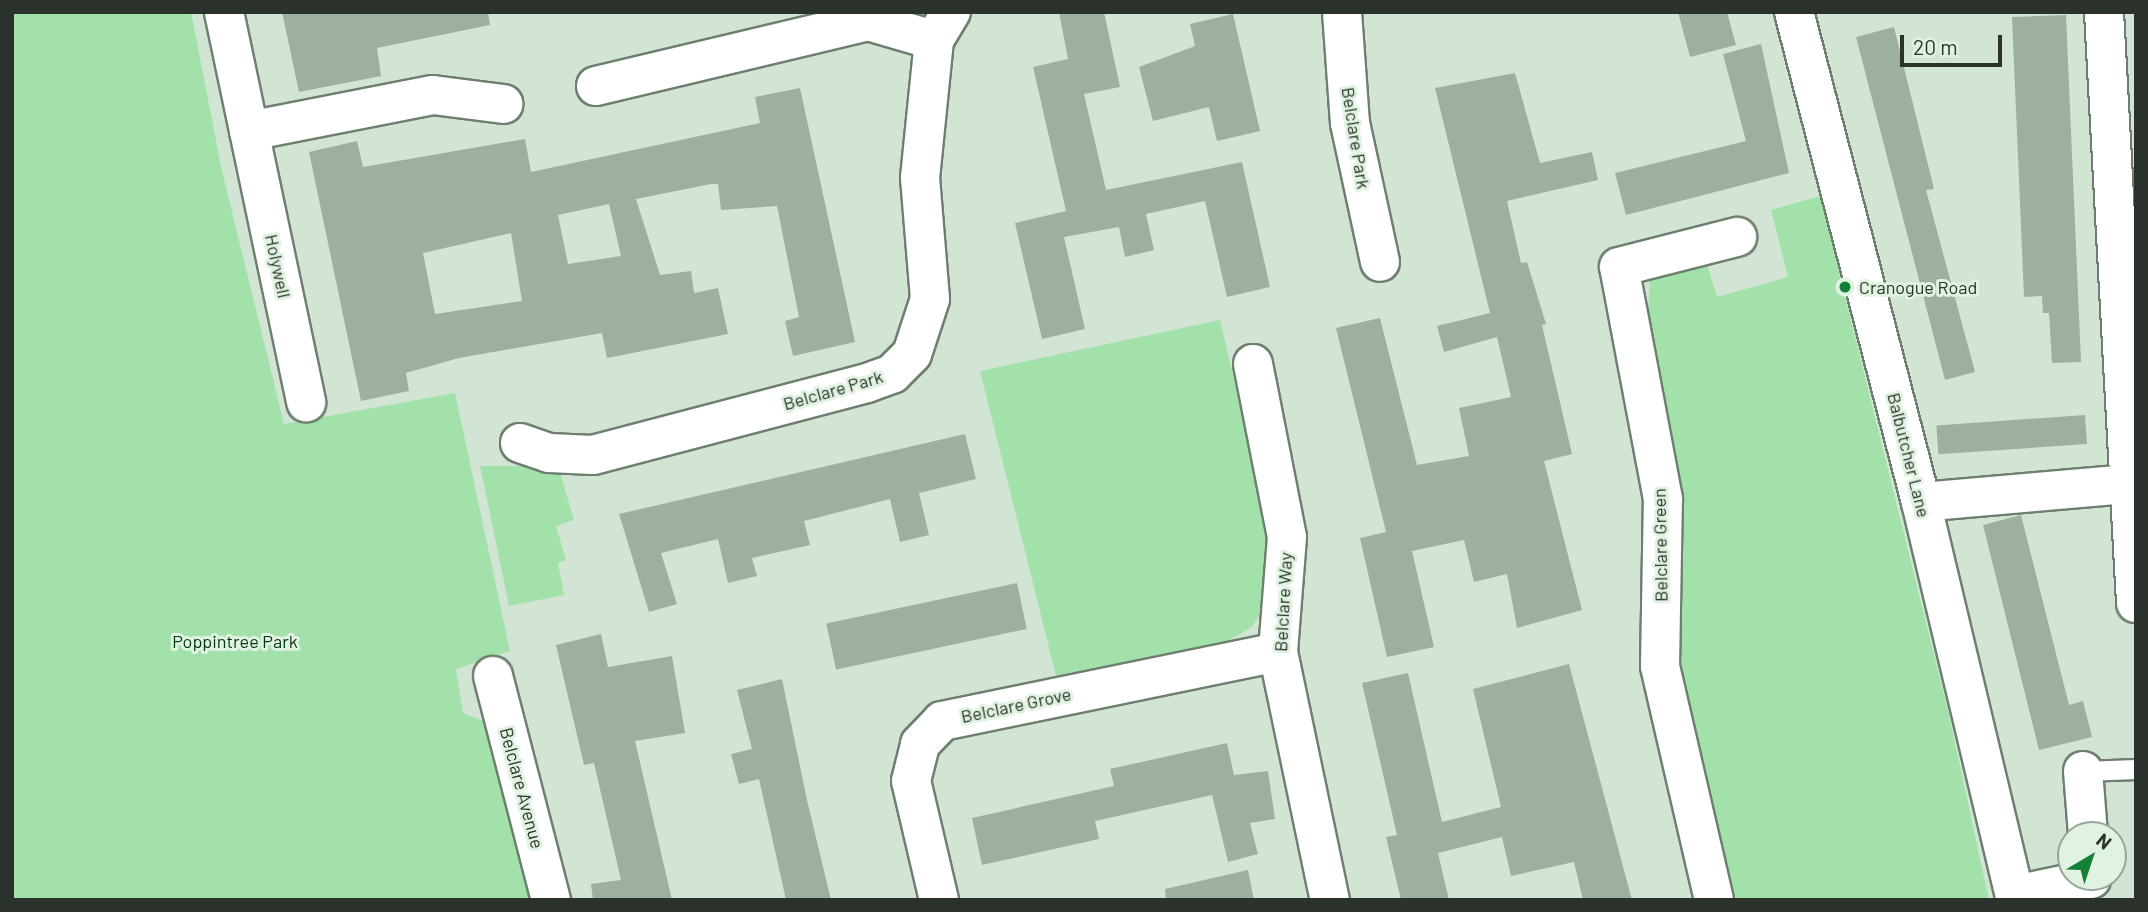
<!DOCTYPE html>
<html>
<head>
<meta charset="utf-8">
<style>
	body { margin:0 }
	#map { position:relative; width:2148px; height:912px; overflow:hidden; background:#d2e5d4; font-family:Barlow,sans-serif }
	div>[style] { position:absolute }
	.green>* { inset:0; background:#a2e2aa }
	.building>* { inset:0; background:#9eafa0; transform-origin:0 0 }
	.roads { filter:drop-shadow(2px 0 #6e7f70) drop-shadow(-2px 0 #6e7f70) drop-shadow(0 2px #6e7f70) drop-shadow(0 -2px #6e7f70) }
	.service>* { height:19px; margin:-9.5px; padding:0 9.5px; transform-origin:9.5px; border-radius:9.5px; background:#fff }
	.minor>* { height:38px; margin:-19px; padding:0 19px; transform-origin:19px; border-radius:19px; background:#fff }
	.tertiary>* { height:38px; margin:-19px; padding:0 19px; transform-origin:19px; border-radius:19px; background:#fff }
	.dots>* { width:19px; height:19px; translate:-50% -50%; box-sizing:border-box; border:4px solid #e0f2e1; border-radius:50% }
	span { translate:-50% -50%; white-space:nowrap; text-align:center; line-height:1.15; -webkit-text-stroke:6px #e0f2e1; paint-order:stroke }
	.street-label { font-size:18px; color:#2b322c }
	.poi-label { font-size:18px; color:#2b322c }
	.left { translate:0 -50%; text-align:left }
	.park-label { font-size:18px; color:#053914 }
	.frame { position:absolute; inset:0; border:14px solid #2b322c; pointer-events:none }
	.north { position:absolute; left:2057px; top:821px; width:70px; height:70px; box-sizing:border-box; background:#e0f2e1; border:2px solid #98a599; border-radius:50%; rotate:39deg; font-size:19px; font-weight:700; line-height:28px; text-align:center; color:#2b322c }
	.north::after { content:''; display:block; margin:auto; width:24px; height:32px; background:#148036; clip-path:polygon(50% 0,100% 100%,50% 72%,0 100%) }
	.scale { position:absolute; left:1900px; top:35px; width:102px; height:32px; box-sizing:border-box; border:4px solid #2b322c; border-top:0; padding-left:9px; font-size:21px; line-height:24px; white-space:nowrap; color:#2b322c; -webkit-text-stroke:5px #e0f2e1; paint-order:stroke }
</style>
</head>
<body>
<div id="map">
	<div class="green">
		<i style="clip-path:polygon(12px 12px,191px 12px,222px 171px,284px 424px,455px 393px,510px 651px,456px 669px,463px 713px,488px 723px,531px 900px,12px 900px)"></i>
		<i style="clip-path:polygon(1820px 196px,1949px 715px,1989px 900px,1727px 900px,1674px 642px,1675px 510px,1648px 315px,1650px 275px,1705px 258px,1717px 297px,1788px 277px,1771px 210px)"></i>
		<i style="clip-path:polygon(1220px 320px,1241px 409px,1250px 419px,1269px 565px,1267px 603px,1252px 627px,1226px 642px,1056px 676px,980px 371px)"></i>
		<i style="clip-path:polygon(480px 466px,558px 466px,574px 520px,556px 526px,566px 560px,558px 563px,564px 595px,509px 606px)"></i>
	</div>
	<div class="building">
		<i style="clip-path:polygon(282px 12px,488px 12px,490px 25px,377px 48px,381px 76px,299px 92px)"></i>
		<i style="clip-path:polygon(1059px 12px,1104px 12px,1120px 87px,1084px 94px,1106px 190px,1242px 162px,1270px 287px,1227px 297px,1205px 201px,1146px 214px,1154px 250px,1125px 257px,1119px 227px,1064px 237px,1085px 329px,1042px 339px,1015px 223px,1066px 211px,1033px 67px,1068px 59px)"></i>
		<i style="clip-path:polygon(1678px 12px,1727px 12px,1736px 45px,1690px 57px)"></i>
		<i style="clip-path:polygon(1233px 14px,1260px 131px,1217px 141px,1209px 107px,1153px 121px,1139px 67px,1195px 46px,1190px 24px)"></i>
		<i style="clip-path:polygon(2066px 15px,2081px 362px,2052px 363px,2049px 313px,2043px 313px,2042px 296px,2024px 297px,2012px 17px)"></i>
		<i style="clip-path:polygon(1894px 27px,1934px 189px,1926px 190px,1975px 372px,1945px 380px,1856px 37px)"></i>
		<i style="clip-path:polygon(1761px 44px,1789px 173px,1626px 215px,1615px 173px,1746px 141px,1723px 54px)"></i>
		<i style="clip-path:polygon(1515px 73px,1540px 163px,1592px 152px,1598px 180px,1507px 201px,1521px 263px,1527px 262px,1546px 324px,1542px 325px,1572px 454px,1544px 461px,1582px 610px,1517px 628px,1507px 574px,1474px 582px,1464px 540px,1412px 551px,1434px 647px,1387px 657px,1360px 538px,1386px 532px,1336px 328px,1380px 318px,1417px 465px,1469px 456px,1459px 408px,1511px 397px,1497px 337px,1444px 352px,1437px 326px,1490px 313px,1435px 88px)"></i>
		<i style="clip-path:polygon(evenodd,800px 88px,855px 342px,793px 356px,785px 321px,799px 317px,777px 206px,721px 210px,718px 184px,711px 184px,636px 199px,660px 275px,691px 271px,694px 293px,718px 288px,728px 334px,607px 358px,602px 333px,459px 358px,406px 373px,409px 391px,361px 401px,309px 152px,357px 141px,363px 167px,525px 139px,531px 172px,760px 123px,755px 97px,800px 88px,609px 204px,621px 256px,568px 264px,558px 215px,609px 204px,800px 88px,511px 233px,522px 301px,435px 314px,423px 253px,511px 233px)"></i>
		<i style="left:2085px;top:415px;width:29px;height:149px;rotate:86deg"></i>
		<i style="clip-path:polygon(965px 434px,976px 479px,919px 493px,929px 535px,900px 542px,890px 499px,804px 521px,810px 545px,752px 558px,757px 576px,728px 583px,718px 539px,661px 553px,677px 604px,649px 612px,619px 514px)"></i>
		<i style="clip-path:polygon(2021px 515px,2069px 705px,2083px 701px,2092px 737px,2039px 750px,1983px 525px)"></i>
		<i style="left:1017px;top:583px;width:47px;height:195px;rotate:78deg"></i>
		<i style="clip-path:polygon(601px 634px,608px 667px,672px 656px,685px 733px,635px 741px,672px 900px,593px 900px,591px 884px,621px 880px,594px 763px,584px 765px,556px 645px)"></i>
		<i style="clip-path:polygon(1569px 664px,1632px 900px,1583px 900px,1574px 862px,1511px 876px,1502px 837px,1438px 853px,1449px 900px,1401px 900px,1386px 837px,1397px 835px,1362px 683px,1408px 673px,1442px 822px,1501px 807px,1473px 689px)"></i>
		<i style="clip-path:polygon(782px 679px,807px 800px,831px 900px,786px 900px,759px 779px,739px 784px,731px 754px,752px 749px,737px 690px)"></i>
		<i style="clip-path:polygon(1227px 743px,1234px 775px,1268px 771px,1275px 819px,1250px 823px,1258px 854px,1228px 862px,1212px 795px,1095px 821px,1099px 839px,982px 865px,972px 818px,1114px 786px,1110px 769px)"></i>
		<i style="clip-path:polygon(1248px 870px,1254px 900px,1166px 900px,1165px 889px)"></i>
	</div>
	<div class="roads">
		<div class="service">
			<i style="left:2083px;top:771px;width:53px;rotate:-2.2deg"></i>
		</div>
		<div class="minor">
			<i style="left:224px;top:12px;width:399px;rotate:78.1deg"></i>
			<i style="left:1342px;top:12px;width:111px;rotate:85.9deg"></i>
			<i style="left:1350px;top:123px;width:142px;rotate:77.8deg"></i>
			<i style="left:2104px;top:12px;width:592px;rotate:86.9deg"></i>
			<i style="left:596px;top:86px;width:280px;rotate:-13.4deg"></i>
			<i style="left:868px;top:21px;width:69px;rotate:16.1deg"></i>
			<i style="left:249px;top:131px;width:187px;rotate:-11.1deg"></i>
			<i style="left:433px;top:95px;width:71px;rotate:7.3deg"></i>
			<i style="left:1253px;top:364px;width:176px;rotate:78.9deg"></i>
			<i style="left:1287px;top:537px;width:115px;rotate:94.5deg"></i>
			<i style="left:1278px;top:652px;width:253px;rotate:78.2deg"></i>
			<i style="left:520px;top:443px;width:31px;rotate:19deg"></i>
			<i style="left:549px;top:453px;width:44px;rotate:2.6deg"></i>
			<i style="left:593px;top:455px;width:283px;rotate:-14.7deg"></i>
			<i style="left:867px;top:383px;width:27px;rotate:-20deg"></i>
			<i style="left:892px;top:374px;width:28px;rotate:-45deg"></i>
			<i style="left:912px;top:354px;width:58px;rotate:-71.9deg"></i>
			<i style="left:930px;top:299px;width:121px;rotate:-94.7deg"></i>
			<i style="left:920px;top:178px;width:139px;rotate:-84.2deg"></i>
			<i style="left:934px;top:40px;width:33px;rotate:-59deg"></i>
			<i style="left:1921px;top:502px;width:207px;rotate:-5deg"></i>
			<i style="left:493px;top:676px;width:231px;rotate:75.5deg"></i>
			<i style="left:2083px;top:771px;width:64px;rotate:85.5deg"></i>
			<i style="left:2015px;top:895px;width:78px;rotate:-11.9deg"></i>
			<i style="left:939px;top:900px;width:122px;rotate:-103.2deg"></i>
			<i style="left:911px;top:781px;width:38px;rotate:-76deg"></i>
			<i style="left:920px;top:744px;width:32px;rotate:-46deg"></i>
			<i style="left:942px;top:721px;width:343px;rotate:-11.6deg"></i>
			<i style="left:1714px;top:900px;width:240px;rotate:-103deg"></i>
			<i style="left:1660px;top:666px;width:167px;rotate:-89deg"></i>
			<i style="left:1663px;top:499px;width:236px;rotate:-100.7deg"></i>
			<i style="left:1619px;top:267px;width:122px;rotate:-14.3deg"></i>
		</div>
		<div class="tertiary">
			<i style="left:1794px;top:12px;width:506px;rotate:75.47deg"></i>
			<i style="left:1921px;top:502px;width:409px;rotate:76.6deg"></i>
		</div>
	</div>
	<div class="dots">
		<i style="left:1845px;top:287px;background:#148036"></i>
	</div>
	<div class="street-label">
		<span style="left:1356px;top:138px;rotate:81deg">Belclare Park</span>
		<span style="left:278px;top:266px;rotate:78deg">Holywell</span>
		<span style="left:833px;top:390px;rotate:-16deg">Belclare Park</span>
		<span style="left:1909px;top:455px;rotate:76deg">Balbutcher Lane</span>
		<span style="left:1660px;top:545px;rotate:-91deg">Belclare Green</span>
		<span style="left:1283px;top:602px;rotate:-87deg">Belclare Way</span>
		<span style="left:1016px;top:705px;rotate:-12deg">Belclare Grove</span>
		<span style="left:522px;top:788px;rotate:75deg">Belclare Avenue</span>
	</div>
	<div class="poi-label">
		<span class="left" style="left:1859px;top:287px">Cranogue Road</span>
	</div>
	<div class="park-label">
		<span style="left:235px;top:641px">Poppintree Park</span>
	</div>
	<div class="frame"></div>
	<div class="north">N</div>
	<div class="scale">20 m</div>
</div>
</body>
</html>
